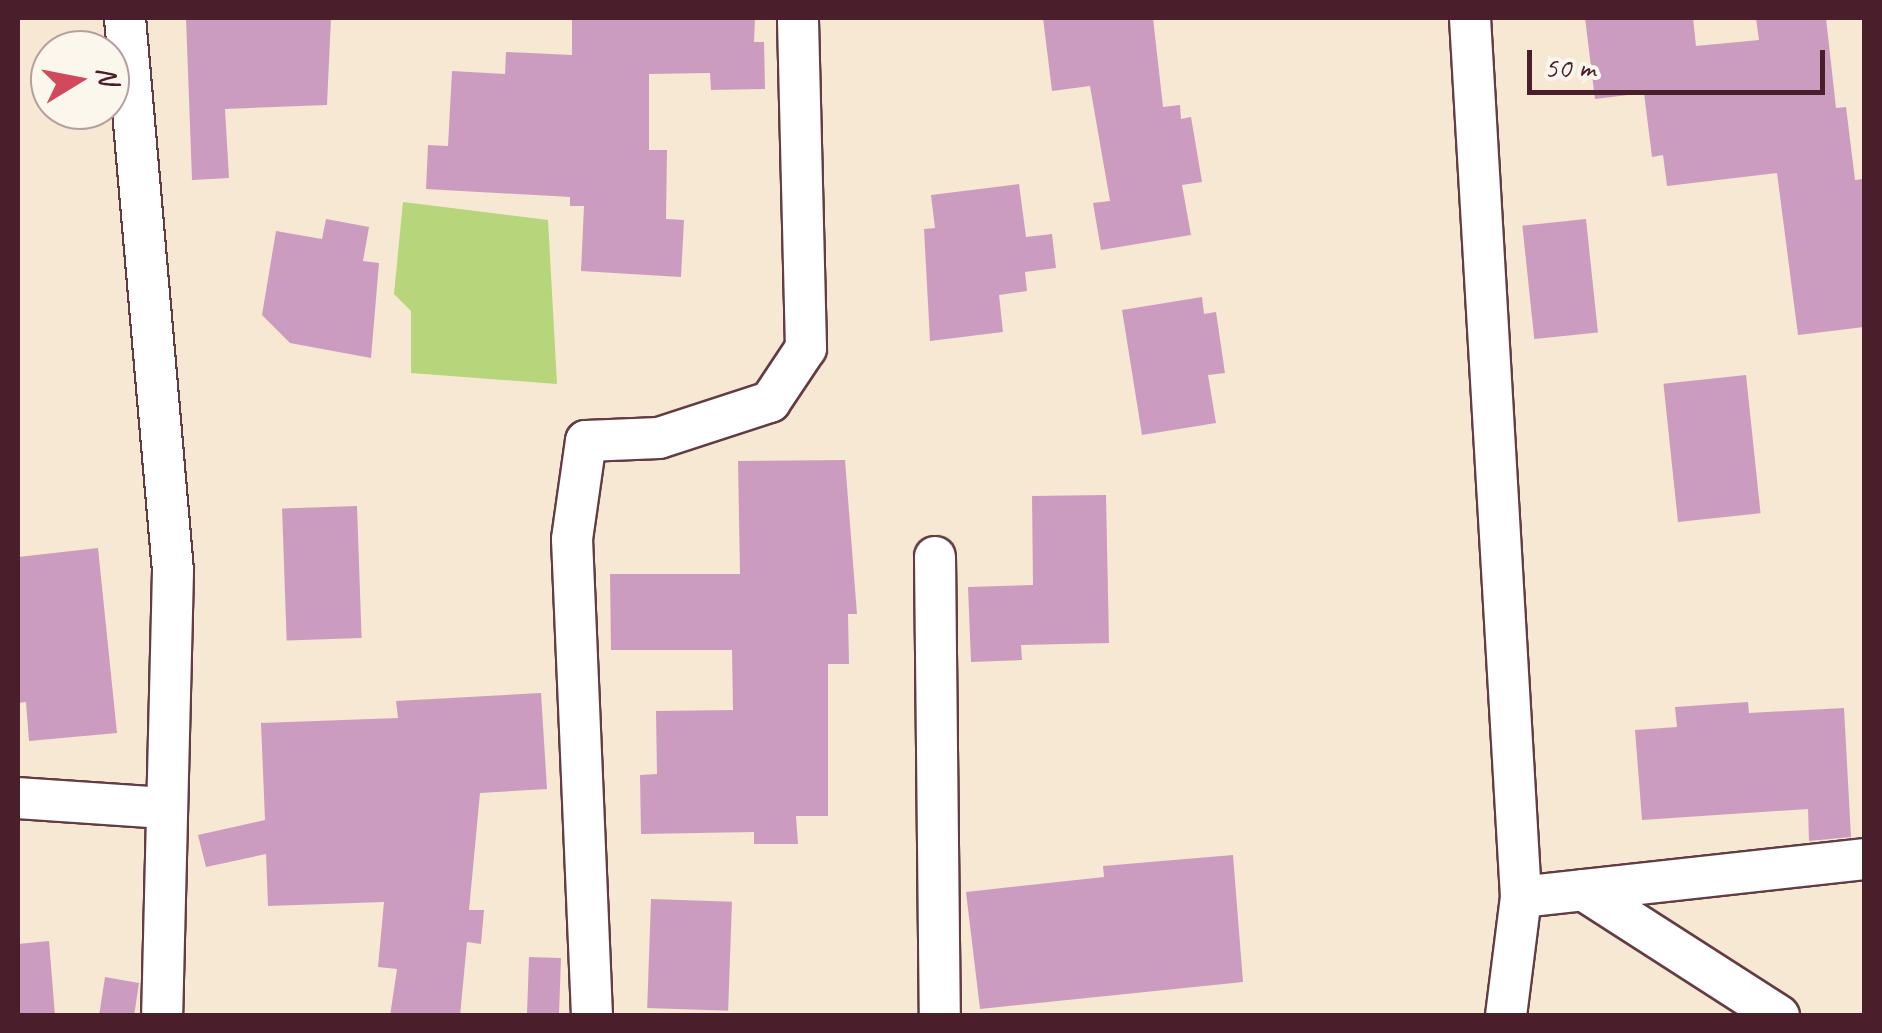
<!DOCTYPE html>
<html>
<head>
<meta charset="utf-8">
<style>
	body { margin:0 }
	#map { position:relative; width:1882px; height:1033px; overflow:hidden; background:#f6e8d2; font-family:Caveat,sans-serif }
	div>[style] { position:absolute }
	.green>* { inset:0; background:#b7d57b }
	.building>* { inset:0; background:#cc9cc0; transform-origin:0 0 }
	.roads { filter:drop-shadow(2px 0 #643d44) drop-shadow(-2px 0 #643d44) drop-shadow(0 2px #643d44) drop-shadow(0 -2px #643d44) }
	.street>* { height:40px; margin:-20px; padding:0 20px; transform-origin:20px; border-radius:20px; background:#fff }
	span { translate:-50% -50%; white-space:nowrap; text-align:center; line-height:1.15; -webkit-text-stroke:8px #fbf7ec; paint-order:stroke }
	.frame { position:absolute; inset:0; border:20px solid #4a1f2b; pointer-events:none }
	.north { position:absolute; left:30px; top:30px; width:100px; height:100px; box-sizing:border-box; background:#fbf7ec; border:2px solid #b4a19f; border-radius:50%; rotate:80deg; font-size:28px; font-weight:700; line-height:40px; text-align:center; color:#4a1f2b }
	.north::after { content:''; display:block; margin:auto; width:35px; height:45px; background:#d1495b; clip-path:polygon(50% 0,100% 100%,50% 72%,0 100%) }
	.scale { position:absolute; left:1527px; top:50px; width:298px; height:45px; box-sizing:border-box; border:5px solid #4a1f2b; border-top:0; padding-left:12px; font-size:30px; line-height:35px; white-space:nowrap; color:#4a1f2b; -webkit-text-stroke:8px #fbf7ec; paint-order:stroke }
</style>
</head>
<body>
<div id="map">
	<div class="green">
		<i style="clip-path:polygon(403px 202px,548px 220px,557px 384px,411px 373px,411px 311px,394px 294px)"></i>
	</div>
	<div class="building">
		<i style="clip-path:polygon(186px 18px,331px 18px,327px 105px,225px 109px,229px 178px,192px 180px)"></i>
		<i style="clip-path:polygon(572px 18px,755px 18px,754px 42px,764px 42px,765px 89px,711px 90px,710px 73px,649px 74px,649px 150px,667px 150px,666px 219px,684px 220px,681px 277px,581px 271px,584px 206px,570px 206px,570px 197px,426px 189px,428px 145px,448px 146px,452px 71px,505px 74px,506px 52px,572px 55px)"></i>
		<i style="clip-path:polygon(1043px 18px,1153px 18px,1163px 107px,1180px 105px,1181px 119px,1191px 117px,1202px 182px,1182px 185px,1191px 235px,1101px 250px,1093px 203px,1110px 201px,1090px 86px,1052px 91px)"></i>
		<i style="clip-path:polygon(1585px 18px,1693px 18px,1696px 46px,1759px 40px,1756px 18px,1826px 18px,1836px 108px,1846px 107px,1855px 180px,1864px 179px,1864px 327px,1798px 335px,1777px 173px,1667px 186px,1663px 155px,1652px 157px,1644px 93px,1595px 99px)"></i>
		<i style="clip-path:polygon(1019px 184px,1026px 237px,1052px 234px,1056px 268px,1025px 272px,1027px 291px,999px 295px,1003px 332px,930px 341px,924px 229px,935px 228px,931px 195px)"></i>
		<i style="clip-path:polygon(326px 219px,369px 227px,363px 261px,379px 263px,371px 358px,290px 343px,262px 315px,276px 231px,322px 239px)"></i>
		<i style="left:1586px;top:219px;width:114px;height:64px;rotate:84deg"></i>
		<i style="clip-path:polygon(1202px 297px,1204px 314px,1216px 312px,1225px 373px,1208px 375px,1216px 423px,1142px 435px,1122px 310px)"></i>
		<i style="left:1746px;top:375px;width:139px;height:83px;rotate:84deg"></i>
		<i style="clip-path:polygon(845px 460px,857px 614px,848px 614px,849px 664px,828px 664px,828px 816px,796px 816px,798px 844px,754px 844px,754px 832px,641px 834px,640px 775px,657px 774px,656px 711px,733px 710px,732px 650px,611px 650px,610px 574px,740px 574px,738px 461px)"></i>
		<i style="clip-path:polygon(1106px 495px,1109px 643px,1021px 645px,1022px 660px,971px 662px,968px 587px,1033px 585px,1032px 496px)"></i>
		<i style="left:357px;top:506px;width:132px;height:75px;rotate:88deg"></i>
		<i style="clip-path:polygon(98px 548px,117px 733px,29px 741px,26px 702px,18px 703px,18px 557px)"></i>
		<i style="clip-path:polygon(541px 693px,547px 789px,480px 793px,469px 910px,484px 910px,481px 944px,467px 942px,460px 1016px,390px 1016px,397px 969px,378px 967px,384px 902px,268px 906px,266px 854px,206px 867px,198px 835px,265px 820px,261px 723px,398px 718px,396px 701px)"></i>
		<i style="clip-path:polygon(1748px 702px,1749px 713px,1844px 708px,1851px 837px,1809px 841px,1808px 809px,1642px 820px,1635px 730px,1677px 727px,1675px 707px)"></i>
		<i style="clip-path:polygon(1233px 855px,1243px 982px,980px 1009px,966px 892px,1104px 877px,1103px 866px)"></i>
		<i style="left:651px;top:899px;width:81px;height:109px;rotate:2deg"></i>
		<i style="clip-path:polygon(49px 941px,55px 1016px,18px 1016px,18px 944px)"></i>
		<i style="left:529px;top:957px;width:32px;height:59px;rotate:2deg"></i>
		<i style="clip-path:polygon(105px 977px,139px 983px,134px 1016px,99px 1016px)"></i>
	</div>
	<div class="roads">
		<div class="street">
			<i style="left:125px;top:18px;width:555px;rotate:85.04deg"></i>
			<i style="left:173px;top:571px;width:445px;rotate:91.4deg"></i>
			<i style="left:1470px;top:18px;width:880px;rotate:86.68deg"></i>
			<i style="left:1521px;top:897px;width:120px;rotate:97.2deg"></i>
			<i style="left:935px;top:557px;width:459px;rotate:89.4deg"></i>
			<i style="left:18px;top:798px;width:145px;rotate:3.9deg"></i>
			<i style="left:1583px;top:890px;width:233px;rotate:32.7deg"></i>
			<i style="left:1521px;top:897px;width:345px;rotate:-6.3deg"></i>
			<i style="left:592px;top:1016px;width:477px;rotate:-92.4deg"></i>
			<i style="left:572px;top:539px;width:99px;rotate:-81.9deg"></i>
			<i style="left:586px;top:441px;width:73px;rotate:-2.4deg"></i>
			<i style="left:659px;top:438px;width:117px;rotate:-18deg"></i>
			<i style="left:770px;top:402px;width:65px;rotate:-56.3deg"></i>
			<i style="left:806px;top:348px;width:330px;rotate:-91.4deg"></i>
		</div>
	</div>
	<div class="frame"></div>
	<div class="north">N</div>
	<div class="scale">50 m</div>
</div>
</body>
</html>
